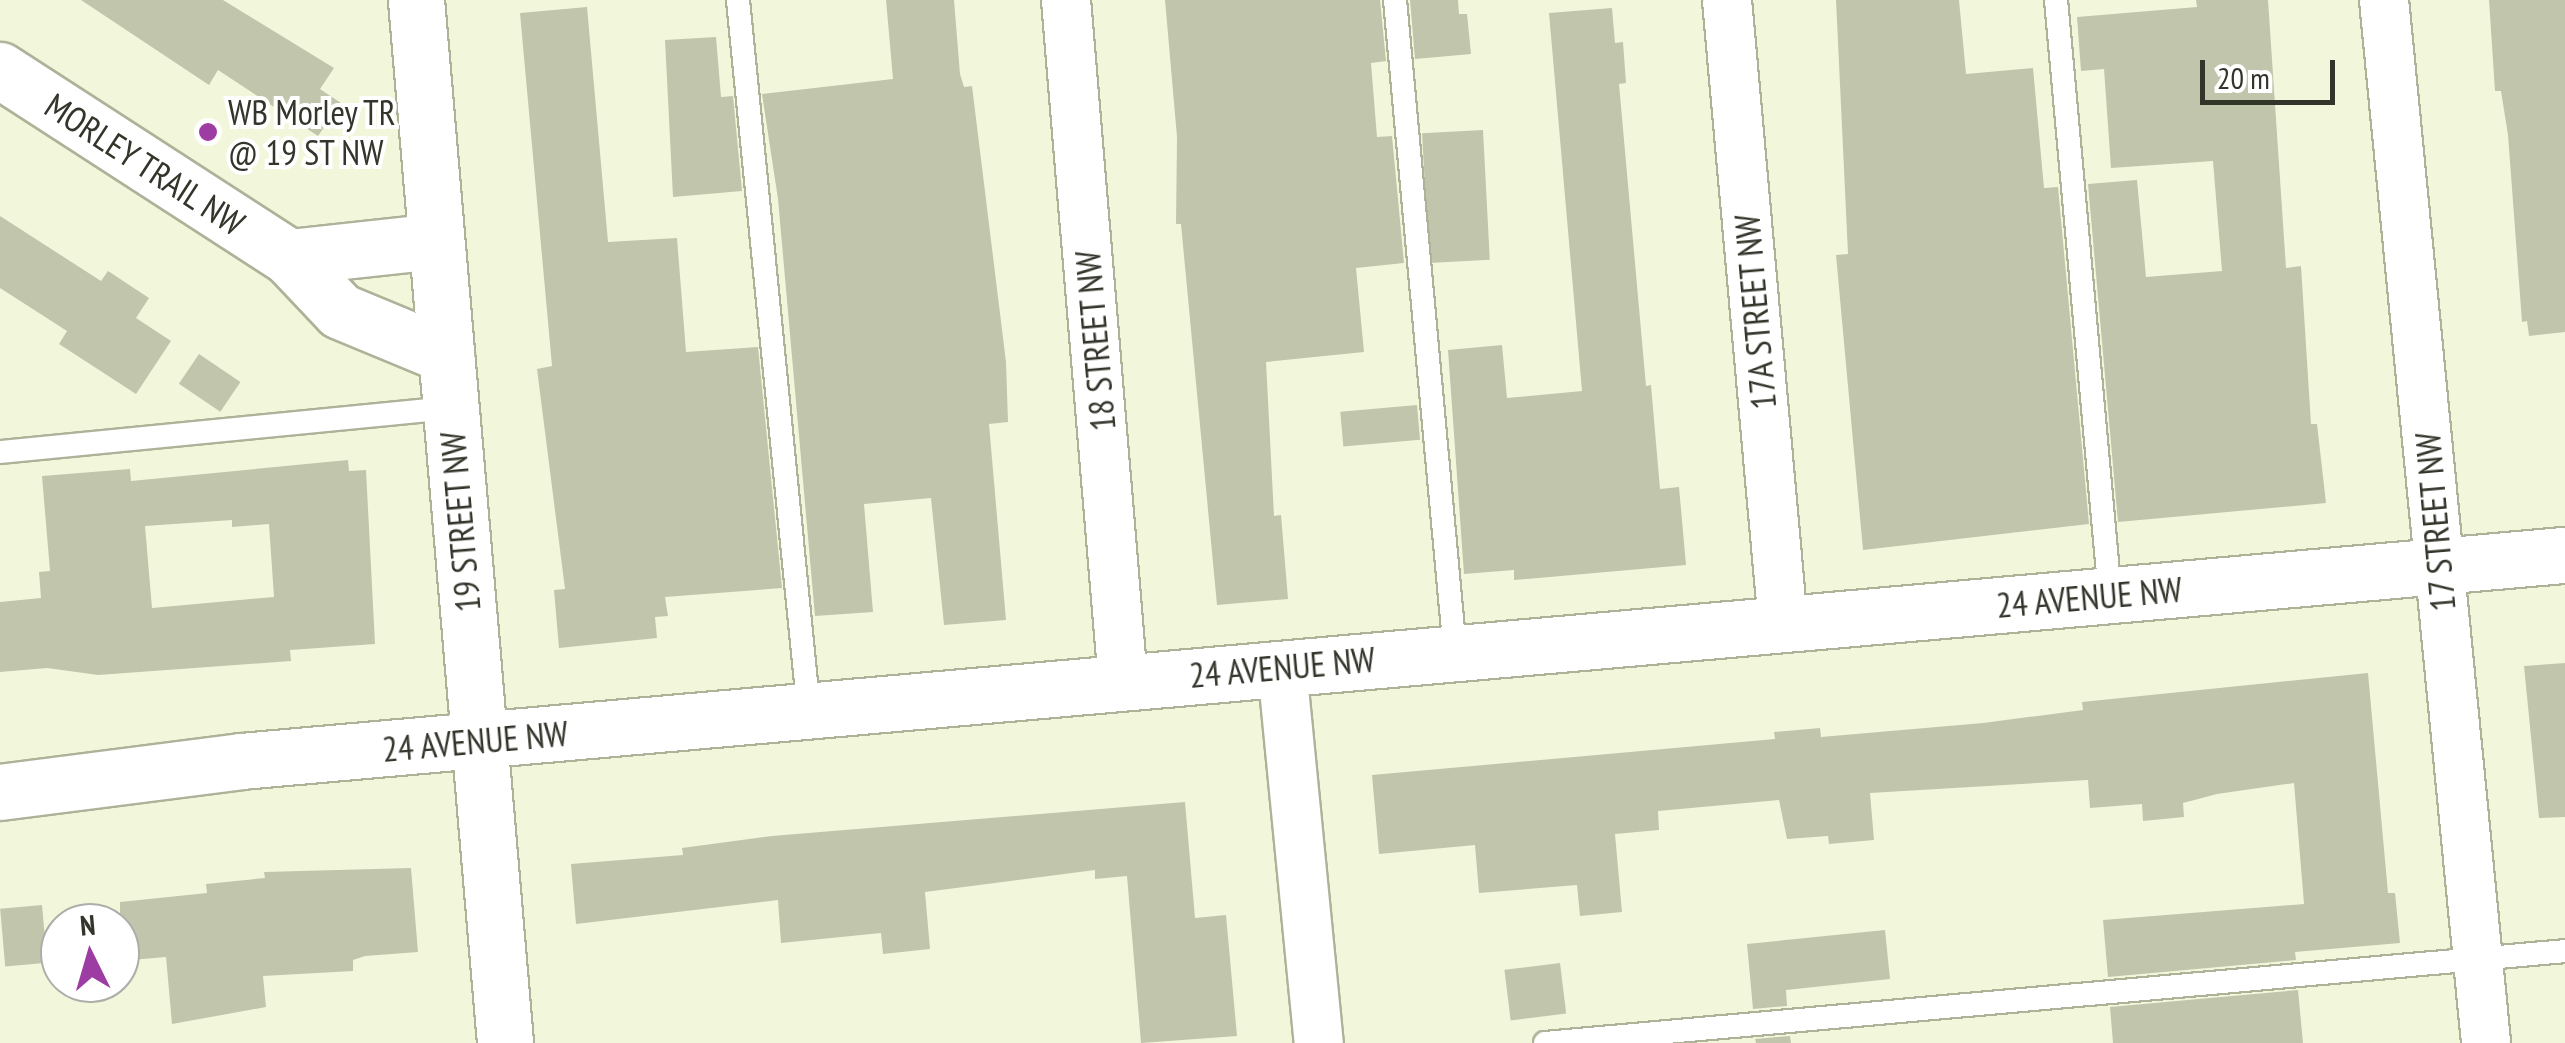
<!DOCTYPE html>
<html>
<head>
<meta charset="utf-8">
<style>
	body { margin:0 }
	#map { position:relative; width:2565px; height:1043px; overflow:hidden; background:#f2f7dc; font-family:"PT Sans Narrow",sans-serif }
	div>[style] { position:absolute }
	.building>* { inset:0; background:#c0c5ac; transform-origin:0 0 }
	.roads { filter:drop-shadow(2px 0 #adb299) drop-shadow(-2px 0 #adb299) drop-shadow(0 2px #adb299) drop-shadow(0 -2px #adb299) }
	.service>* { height:22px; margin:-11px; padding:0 11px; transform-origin:11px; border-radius:11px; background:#fff }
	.minor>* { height:48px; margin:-24px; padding:0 24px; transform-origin:24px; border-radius:24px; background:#fff }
	.tertiary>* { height:55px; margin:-27.5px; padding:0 27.5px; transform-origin:27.5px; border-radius:27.5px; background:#fff }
	.dots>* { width:28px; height:28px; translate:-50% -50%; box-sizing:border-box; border:5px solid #fff; border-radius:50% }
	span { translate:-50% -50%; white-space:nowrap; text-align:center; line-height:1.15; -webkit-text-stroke:8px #fff; paint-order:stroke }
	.poi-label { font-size:35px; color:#33352b }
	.left { translate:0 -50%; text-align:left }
	.street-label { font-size:35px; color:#33352b }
	.north { position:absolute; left:40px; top:903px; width:100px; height:100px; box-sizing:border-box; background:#fff; border:2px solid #adaeaa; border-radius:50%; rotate:355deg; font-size:28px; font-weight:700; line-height:40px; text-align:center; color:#33352b }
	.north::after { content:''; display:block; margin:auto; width:35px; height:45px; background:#9d3ca3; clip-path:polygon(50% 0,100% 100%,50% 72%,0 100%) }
	.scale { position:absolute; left:2200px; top:60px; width:135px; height:45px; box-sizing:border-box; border:5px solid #33352b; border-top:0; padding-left:12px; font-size:30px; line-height:35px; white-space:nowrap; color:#33352b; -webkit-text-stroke:8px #fff; paint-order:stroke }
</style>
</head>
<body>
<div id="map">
	<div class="building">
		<i style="clip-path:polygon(81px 0,223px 0,334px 68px,320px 89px,341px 103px,318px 136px,218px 70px,209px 85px)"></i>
		<i style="clip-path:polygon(886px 0,954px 0,960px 74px,964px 87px,972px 86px,1006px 362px,1008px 422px,989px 424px,1006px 620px,944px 625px,931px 498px,864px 504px,873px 612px,815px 616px,778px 199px,762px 94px,893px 79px)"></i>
		<i style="clip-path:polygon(1165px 0,1380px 0,1386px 61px,1371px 63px,1377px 137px,1392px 136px,1404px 263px,1356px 268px,1364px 352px,1266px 362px,1274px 516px,1281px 515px,1288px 599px,1217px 605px,1181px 224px,1176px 224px,1177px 137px)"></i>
		<i style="clip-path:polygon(1410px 0,1458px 0,1459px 14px,1467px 14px,1471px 54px,1415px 59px)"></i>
		<i style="clip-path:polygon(1836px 0,1959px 0,1966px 74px,2033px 68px,2044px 188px,2058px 187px,2089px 524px,1863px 550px,1836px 255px,1848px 254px)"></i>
		<i style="clip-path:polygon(2196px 0,2268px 0,2286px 268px,2301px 266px,2311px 424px,2317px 424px,2326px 503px,2118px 522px,2088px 184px,2137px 180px,2146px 277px,2222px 271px,2213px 161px,2111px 168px,2104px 69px,2081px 71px,2077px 17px,2197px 7px)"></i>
		<i style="clip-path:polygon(2489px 0,2565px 0,2565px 332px,2529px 336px,2527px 321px,2522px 322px,2508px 135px,2501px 91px,2495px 91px)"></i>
		<i style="clip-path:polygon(587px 7px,608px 242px,677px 238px,686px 352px,758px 347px,782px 588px,665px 597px,668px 616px,655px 617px,657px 638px,559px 648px,554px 590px,565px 589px,537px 369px,552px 366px,520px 13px)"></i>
		<i style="clip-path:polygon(1612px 8px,1615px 43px,1623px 42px,1626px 83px,1619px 84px,1646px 386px,1651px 385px,1660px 489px,1679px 487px,1686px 565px,1514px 580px,1514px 570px,1464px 574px,1448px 350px,1502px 345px,1507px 398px,1582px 391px,1549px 13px)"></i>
		<i style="clip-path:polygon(716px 37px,721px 97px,733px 96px,742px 191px,673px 197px,665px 40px)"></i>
		<i style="left:1483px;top:130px;width:130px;height:61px;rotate:87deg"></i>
		<i style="clip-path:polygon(0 216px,101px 281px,108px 271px,149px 298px,136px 318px,171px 341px,136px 394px,59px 344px,67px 331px,0 288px)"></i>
		<i style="left:199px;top:354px;width:50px;height:36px;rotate:34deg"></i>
		<i style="left:1417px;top:405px;width:35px;height:77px;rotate:85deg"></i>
		<i style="clip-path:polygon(evenodd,348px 460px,349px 471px,366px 470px,375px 644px,290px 650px,291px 661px,98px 675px,47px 668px,0 672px,0 602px,41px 598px,39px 572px,50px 571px,42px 476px,130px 469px,131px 481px,348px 460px,232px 520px,232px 527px,269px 524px,274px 597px,152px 608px,145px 526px,232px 520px)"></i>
		<i style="clip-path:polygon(2565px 663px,2565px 817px,2539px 818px,2524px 666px)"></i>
		<i style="clip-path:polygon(2368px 673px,2388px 893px,2395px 893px,2400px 943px,2295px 952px,2296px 960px,2108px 977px,2103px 920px,2304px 904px,2294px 783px,2217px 794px,2183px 803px,2184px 817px,2143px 821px,2142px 804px,2090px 808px,2088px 780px,1870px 793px,1874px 840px,1829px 844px,1828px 836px,1787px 839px,1779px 800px,1658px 811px,1659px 830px,1615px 834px,1622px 912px,1580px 916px,1577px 885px,1479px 893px,1475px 845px,1379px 854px,1372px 775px,1775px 739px,1774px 732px,1820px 728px,1821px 737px,1983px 723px,2083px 710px,2082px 702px)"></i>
		<i style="clip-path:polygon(1185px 802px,1195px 918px,1226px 915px,1237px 1036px,1141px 1043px,1127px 876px,1095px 879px,1095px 870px,925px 892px,930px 949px,883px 954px,881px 933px,781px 943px,778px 900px,576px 924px,571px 864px,683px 855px,682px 848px,772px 836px)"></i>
		<i style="clip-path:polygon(411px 868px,418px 952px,365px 956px,353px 960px,353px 971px,263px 976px,266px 1007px,172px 1024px,166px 957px,120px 961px,120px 902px,207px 893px,206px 884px,265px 878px,264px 872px)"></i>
		<i style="left:42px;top:905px;width:58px;height:42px;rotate:85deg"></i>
		<i style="clip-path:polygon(1885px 930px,1890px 979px,1786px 990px,1787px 1006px,1753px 1009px,1747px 944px)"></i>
		<i style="left:1560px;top:963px;width:51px;height:56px;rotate:83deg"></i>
		<i style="clip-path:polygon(2298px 990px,2303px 1043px,2113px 1043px,2110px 1007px)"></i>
		<i style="clip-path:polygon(1790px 1036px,1791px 1043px,1756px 1043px,1755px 1039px)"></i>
	</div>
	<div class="roads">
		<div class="service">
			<i style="left:738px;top:0;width:716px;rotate:84.31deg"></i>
			<i style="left:1395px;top:0;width:655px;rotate:84.74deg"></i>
			<i style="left:2056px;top:0;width:597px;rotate:84.81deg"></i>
			<i style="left:0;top:452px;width:453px;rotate:-5.6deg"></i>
			<i style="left:1545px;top:1043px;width:1024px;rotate:-5.15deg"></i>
		</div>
		<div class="minor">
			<i style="left:1066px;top:0;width:684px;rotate:85.22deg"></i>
			<i style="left:1727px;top:0;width:627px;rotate:84.87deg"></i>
			<i style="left:2384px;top:0;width:1048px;rotate:84.41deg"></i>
			<i style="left:1282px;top:668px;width:377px;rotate:84.4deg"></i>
		</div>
		<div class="tertiary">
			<i style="left:416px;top:0;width:1047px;rotate:85.12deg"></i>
			<i style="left:0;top:70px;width:344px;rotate:32.9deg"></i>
			<i style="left:289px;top:257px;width:74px;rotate:46.6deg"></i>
			<i style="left:340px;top:311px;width:115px;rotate:22.5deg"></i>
			<i style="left:289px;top:257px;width:148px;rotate:-6.2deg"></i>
			<i style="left:0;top:792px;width:243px;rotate:-7.3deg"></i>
			<i style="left:241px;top:761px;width:2333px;rotate:-5.07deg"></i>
		</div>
	</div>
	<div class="dots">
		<i style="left:208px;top:132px;background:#9d3ca3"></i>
	</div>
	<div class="poi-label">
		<span class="left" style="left:228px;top:132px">WB Morley TR<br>@ 19 ST NW</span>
	</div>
	<div class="street-label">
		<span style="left:145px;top:164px;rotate:33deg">MORLEY TRAIL NW</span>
		<span style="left:1755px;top:312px;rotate:-95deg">17A STREET NW</span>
		<span style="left:1095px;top:341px;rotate:-95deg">18 STREET NW</span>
		<span style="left:460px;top:522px;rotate:-95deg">19 STREET NW</span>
		<span style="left:2435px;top:522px;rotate:-95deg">17 STREET NW</span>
		<span style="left:2089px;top:597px;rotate:-5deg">24 AVENUE NW</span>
		<span style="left:1282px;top:667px;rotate:-5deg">24 AVENUE NW</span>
		<span style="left:475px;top:741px;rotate:-5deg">24 AVENUE NW</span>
	</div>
	<div class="north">N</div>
	<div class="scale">20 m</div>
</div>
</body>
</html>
